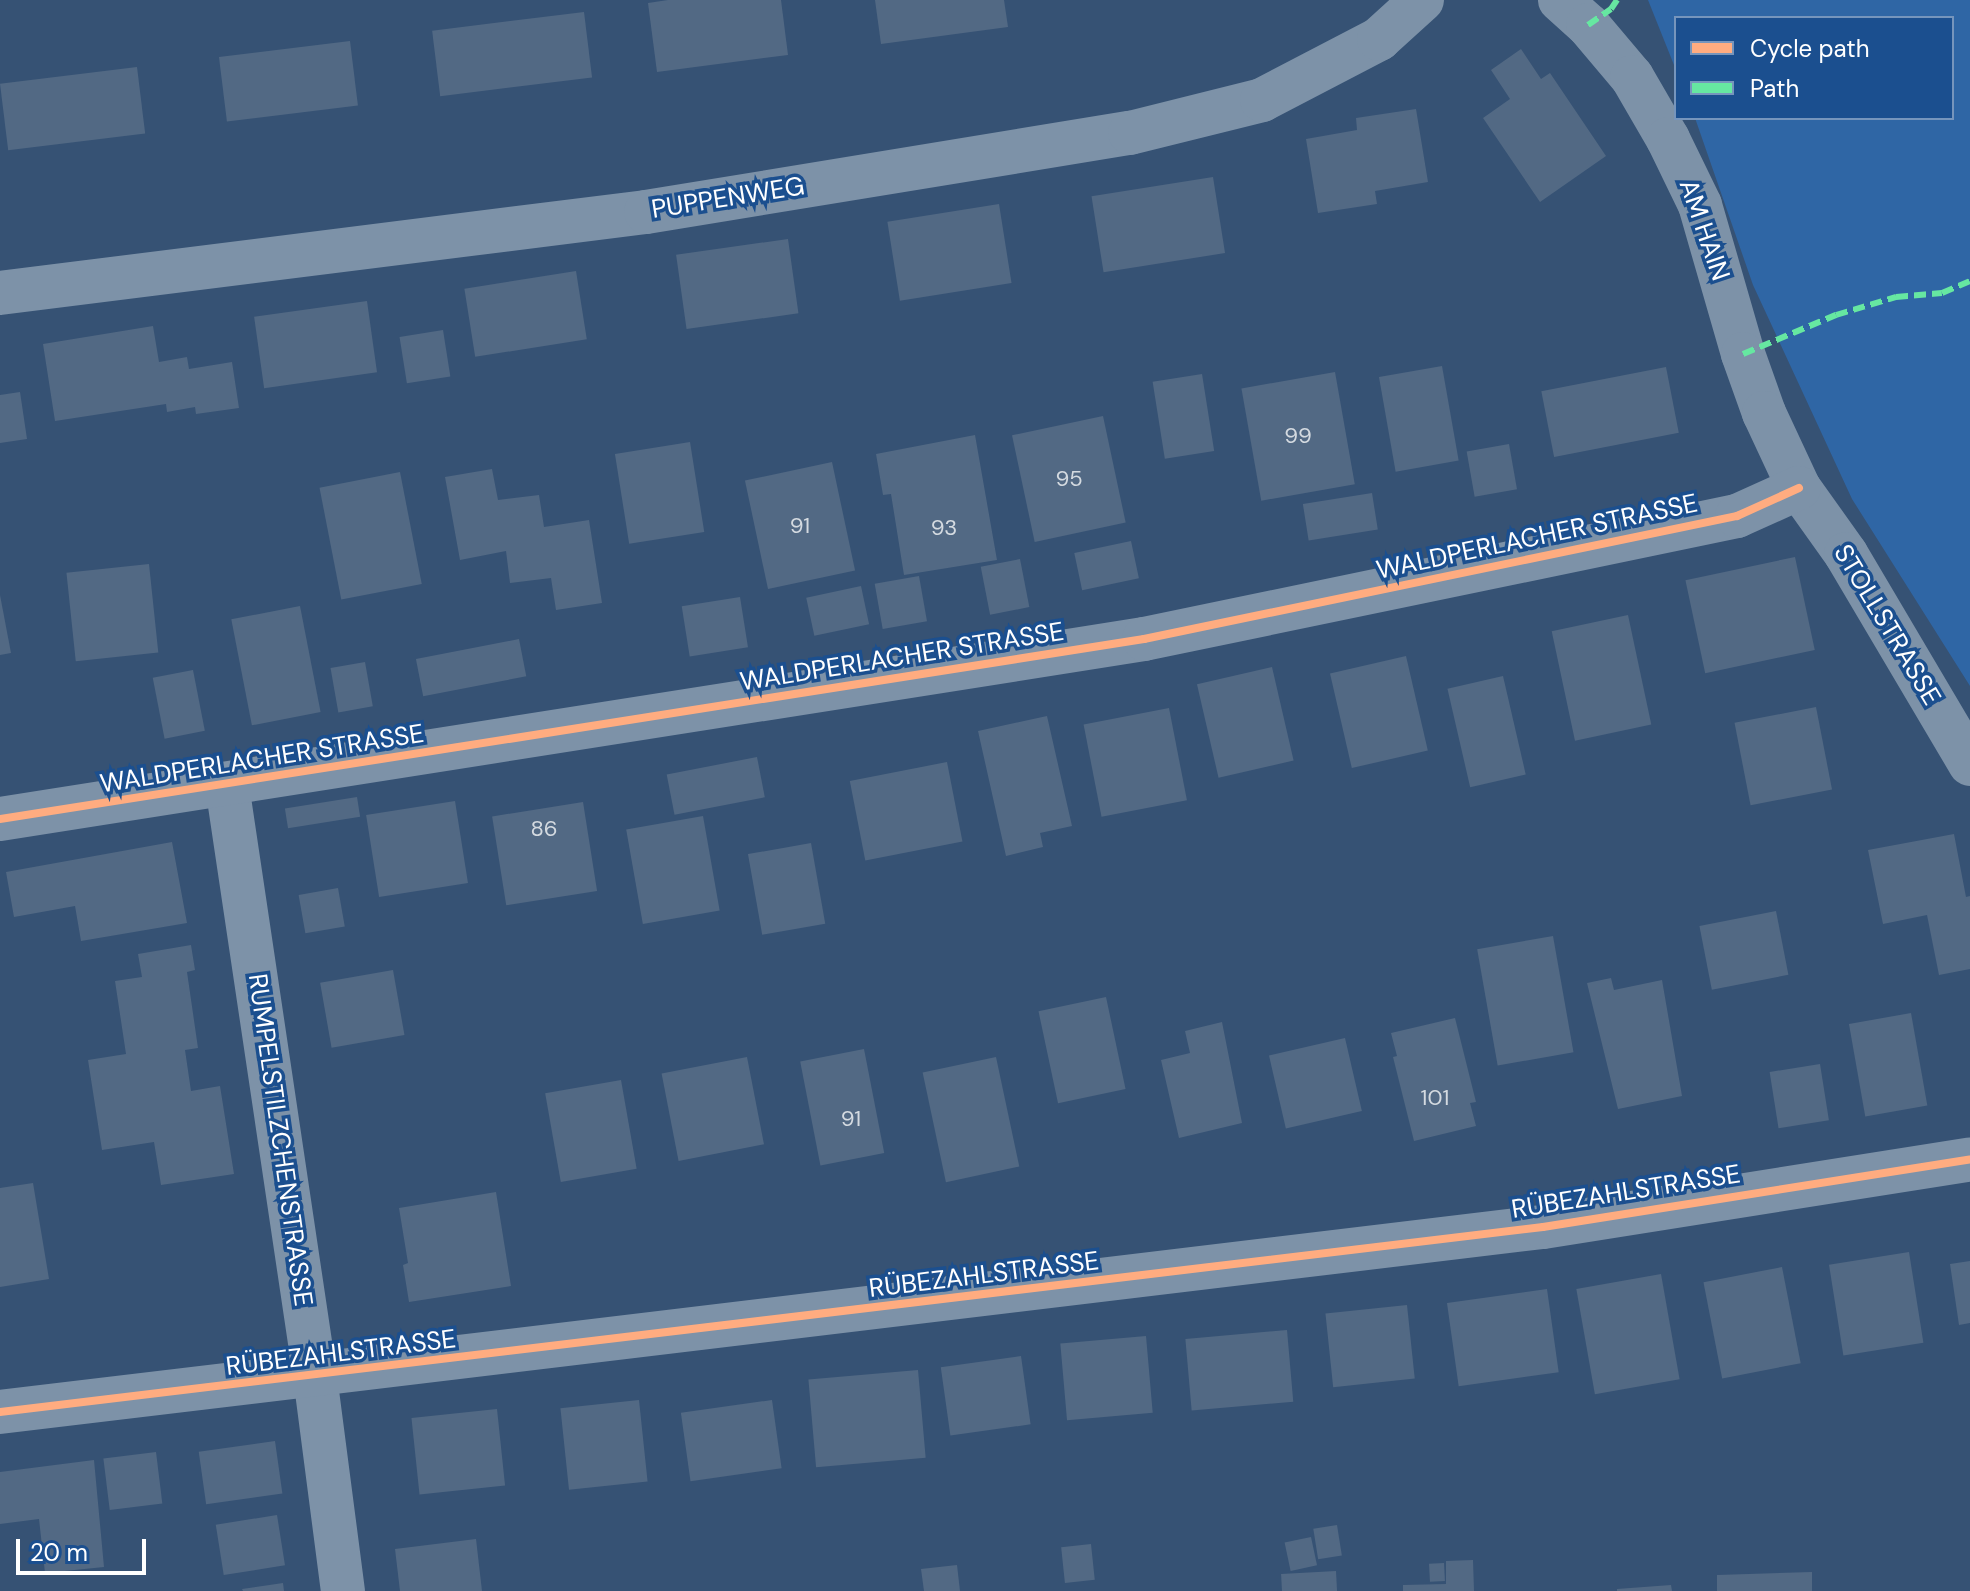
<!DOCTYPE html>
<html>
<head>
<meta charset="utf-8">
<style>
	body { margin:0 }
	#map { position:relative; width:1970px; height:1591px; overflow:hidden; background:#365274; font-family:"DM Sans",sans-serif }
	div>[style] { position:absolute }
	.green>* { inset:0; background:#2f66a5 }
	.building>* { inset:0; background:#526984; transform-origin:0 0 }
	.minor>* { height:44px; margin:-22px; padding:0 22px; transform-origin:22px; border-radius:22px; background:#7d92a8 }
	.quiet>* { height:6px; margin-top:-3px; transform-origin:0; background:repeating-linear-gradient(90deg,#66e7a1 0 12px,transparent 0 18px) }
	.cycleway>* { height:8px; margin:-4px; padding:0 4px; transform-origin:4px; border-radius:4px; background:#ffac80 }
	span { translate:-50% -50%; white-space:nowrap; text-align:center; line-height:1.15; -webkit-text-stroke:7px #1b4f8f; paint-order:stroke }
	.number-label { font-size:22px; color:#d4dae0 }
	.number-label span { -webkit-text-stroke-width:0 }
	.street-label { font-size:26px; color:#fff }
	.legend { position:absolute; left:1674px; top:16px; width:280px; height:104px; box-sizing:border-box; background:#1b4f8f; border:2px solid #7695bc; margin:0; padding:10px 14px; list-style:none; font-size:24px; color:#fff }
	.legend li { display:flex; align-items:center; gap:16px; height:40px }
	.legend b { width:40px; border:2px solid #7695bc }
	.scale { position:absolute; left:16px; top:1539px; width:130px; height:36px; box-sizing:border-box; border:4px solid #fff; border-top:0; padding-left:10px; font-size:24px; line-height:28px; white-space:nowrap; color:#fff; -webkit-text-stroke:6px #1b4f8f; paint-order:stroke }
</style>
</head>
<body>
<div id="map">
	<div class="green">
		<i style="clip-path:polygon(1648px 0,1970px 0,1970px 686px,1852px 499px,1753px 285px,1695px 118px,1952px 118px,1952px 18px,1676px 18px,1676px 70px)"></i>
	</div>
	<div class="building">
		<i style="clip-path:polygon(668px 0,781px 0,788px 55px,657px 72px,648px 3px)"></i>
		<i style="clip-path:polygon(875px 0,1004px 0,1008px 27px,881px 44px)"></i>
		<i style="left:584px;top:12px;width:66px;height:153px;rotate:83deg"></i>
		<i style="left:350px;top:41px;width:65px;height:132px;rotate:83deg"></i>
		<i style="clip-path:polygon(1521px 49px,1541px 79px,1550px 73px,1606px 156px,1540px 202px,1483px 118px,1510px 99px,1491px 70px)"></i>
		<i style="left:137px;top:67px;width:67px;height:138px;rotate:83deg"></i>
		<i style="clip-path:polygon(1416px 109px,1428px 182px,1375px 191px,1377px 204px,1318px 213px,1306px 139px,1357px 130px,1356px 118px)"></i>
		<i style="left:1213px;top:177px;width:77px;height:123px;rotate:81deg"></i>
		<i style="left:999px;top:204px;width:80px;height:113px;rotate:81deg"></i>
		<i style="left:788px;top:239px;width:75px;height:113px;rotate:82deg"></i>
		<i style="left:576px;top:271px;width:69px;height:113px;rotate:81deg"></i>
		<i style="left:367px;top:301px;width:72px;height:114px;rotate:82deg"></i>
		<i style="clip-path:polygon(153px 326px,159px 362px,187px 357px,189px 369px,232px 362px,239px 408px,196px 414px,195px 407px,167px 412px,166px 404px,55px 421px,43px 344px)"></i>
		<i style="left:443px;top:330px;width:47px;height:44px;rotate:81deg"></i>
		<i style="left:1442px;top:366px;width:96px;height:64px;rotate:80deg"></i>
		<i style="left:1666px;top:367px;width:67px;height:127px;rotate:79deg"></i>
		<i style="left:1335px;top:372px;width:114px;height:95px;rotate:80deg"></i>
		<i style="left:1202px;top:374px;width:78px;height:50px;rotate:81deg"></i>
		<i style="clip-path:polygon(20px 392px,27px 439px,0 443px,0 395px)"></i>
		<i style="left:1103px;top:416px;width:109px;height:93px;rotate:78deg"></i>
		<i style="clip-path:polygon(975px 435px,997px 560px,904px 575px,891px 494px,883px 495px,876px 454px)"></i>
		<i style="left:690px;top:442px;width:91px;height:76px;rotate:81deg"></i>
		<i style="left:1509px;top:444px;width:46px;height:43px;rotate:80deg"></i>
		<i style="left:832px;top:462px;width:111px;height:89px;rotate:78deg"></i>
		<i style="clip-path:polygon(492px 469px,498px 500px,539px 495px,544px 527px,589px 520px,602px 603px,556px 610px,551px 578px,510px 583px,506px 551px,460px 560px,445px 477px)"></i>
		<i style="left:400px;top:472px;width:114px;height:82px;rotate:79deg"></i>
		<i style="left:1372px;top:493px;width:37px;height:70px;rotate:81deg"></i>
		<i style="left:1131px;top:541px;width:38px;height:58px;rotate:78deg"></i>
		<i style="left:1795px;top:557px;width:95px;height:112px;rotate:78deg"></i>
		<i style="left:1020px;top:559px;width:49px;height:40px;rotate:79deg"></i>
		<i style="left:149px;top:564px;width:89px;height:83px;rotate:84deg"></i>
		<i style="left:919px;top:576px;width:46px;height:45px;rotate:80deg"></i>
		<i style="left:861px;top:586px;width:39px;height:56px;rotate:78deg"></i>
		<i style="clip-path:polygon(0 595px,11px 653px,0 655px)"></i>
		<i style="left:740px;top:597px;width:51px;height:59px;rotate:81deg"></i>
		<i style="left:300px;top:606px;width:108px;height:70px;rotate:79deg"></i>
		<i style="left:1628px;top:615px;width:112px;height:78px;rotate:78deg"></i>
		<i style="left:519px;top:639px;width:38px;height:105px;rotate:79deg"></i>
		<i style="left:1406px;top:656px;width:97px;height:78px;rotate:77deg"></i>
		<i style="left:365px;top:662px;width:45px;height:35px;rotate:80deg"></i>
		<i style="left:1272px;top:667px;width:96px;height:77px;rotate:77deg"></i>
		<i style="left:193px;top:670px;width:62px;height:41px;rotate:79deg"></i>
		<i style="left:1503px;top:676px;width:101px;height:57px;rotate:77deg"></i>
		<i style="left:1816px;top:707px;width:84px;height:83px;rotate:79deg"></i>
		<i style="left:1169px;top:708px;width:94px;height:87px;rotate:79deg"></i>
		<i style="clip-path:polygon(1047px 716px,1072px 826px,1040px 833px,1043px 847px,1006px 856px,978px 731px)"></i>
		<i style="left:757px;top:757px;width:41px;height:92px;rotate:79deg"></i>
		<i style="left:947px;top:762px;width:81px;height:99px;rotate:79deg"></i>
		<i style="left:357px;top:797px;width:20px;height:73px;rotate:81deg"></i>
		<i style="left:455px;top:801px;width:83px;height:90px;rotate:81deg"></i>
		<i style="left:583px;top:802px;width:90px;height:92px;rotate:81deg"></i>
		<i style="left:703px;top:816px;width:96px;height:78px;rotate:80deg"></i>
		<i style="clip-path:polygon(1954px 834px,1966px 897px,1970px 896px,1970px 969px,1939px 975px,1927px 915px,1883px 924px,1868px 850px)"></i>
		<i style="clip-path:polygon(172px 842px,187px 923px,81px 941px,75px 906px,14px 917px,6px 872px)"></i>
		<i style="left:811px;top:843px;width:82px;height:64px;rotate:80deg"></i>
		<i style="left:338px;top:888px;width:39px;height:40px;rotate:80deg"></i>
		<i style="left:1776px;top:911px;width:65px;height:78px;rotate:79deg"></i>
		<i style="left:1553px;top:936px;width:118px;height:77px;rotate:80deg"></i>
		<i style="clip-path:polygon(191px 945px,195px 970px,187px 972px,198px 1048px,185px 1050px,191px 1091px,220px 1086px,234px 1174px,161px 1185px,154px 1142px,102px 1150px,88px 1060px,126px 1054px,115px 981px,142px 977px,138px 954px)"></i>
		<i style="left:393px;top:970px;width:66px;height:74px;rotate:80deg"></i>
		<i style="clip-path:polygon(1611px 978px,1614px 990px,1662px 980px,1682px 1096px,1618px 1109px,1587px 983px)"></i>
		<i style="left:1106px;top:997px;width:94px;height:69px;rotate:78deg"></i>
		<i style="left:1911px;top:1013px;width:94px;height:63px;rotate:80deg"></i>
		<i style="clip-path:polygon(1455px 1018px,1476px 1102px,1470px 1103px,1476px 1126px,1414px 1141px,1393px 1057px,1397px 1056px,1391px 1033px)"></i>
		<i style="clip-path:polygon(1222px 1022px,1242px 1123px,1179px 1138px,1161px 1060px,1190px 1053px,1185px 1031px)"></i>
		<i style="left:1345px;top:1038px;width:75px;height:78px;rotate:77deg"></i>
		<i style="left:864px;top:1049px;width:106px;height:65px;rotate:79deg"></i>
		<i style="left:747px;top:1057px;width:89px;height:87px;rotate:79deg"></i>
		<i style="left:996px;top:1057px;width:112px;height:75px;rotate:78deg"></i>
		<i style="left:1820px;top:1064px;width:57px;height:51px;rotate:81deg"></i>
		<i style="left:621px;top:1080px;width:90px;height:77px;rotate:80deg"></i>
		<i style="clip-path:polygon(33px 1183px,49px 1279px,0 1287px,0 1188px)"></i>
		<i style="clip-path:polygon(496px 1192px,511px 1286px,409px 1302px,403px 1265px,408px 1263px,399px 1208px)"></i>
		<i style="left:1909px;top:1252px;width:92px;height:81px;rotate:81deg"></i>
		<i style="clip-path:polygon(1970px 1261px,1970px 1323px,1959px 1325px,1950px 1264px)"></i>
		<i style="left:1782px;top:1267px;width:98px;height:80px;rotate:79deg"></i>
		<i style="left:1661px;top:1274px;width:107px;height:86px;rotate:80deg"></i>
		<i style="left:1547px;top:1289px;width:84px;height:101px;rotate:82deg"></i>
		<i style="left:1407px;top:1305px;width:74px;height:82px;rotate:84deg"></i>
		<i style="left:1287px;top:1330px;width:72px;height:102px;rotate:85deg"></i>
		<i style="left:1146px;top:1336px;width:77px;height:86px;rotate:85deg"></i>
		<i style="left:1021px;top:1356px;width:69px;height:81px;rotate:82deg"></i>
		<i style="left:918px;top:1370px;width:88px;height:110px;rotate:85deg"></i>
		<i style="left:639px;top:1400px;width:82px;height:79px;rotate:84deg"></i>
		<i style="left:772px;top:1400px;width:69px;height:92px;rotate:82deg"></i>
		<i style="left:497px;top:1409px;width:77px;height:86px;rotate:84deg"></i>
		<i style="left:275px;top:1441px;width:53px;height:77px;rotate:82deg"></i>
		<i style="left:156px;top:1452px;width:52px;height:53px;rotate:83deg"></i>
		<i style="clip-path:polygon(94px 1460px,104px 1567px,45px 1573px,39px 1519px,0 1524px,0 1472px)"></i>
		<i style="left:277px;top:1515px;width:51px;height:62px;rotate:81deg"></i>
		<i style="left:1337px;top:1525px;width:31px;height:24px;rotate:81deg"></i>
		<i style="left:1311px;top:1537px;width:29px;height:27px;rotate:78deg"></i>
		<i style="clip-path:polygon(476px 1539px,482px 1591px,400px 1591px,395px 1549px)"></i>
		<i style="left:1091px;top:1544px;width:36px;height:30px;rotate:84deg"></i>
		<i style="clip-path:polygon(1473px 1560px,1474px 1591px,1403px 1591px,1403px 1585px,1446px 1584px,1446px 1561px)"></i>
		<i style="left:1444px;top:1563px;width:18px;height:15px;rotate:87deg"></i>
		<i style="clip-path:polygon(957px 1565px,960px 1591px,924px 1591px,921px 1569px)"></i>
		<i style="left:1336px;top:1571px;width:20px;height:55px;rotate:87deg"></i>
		<i style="clip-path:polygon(1812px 1572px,1812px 1591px,1717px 1591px,1717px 1575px)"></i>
		<i style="clip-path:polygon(283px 1583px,284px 1591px,243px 1591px,242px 1589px)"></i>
		<i style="clip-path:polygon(1671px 1585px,1672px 1591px,1617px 1591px,1617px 1589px)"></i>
	</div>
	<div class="minor">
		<i style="left:1560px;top:0;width:38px;rotate:42deg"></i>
		<i style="left:1588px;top:25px;width:68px;rotate:49.8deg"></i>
		<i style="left:1632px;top:77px;width:72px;rotate:59.9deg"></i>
		<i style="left:1668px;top:139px;width:73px;rotate:64.1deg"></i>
		<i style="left:1700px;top:205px;width:155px;rotate:73.9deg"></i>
		<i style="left:1743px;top:354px;width:63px;rotate:70.4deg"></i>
		<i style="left:1764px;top:413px;width:83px;rotate:65deg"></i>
		<i style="left:1799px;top:488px;width:81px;rotate:54.5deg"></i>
		<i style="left:1846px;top:554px;width:244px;rotate:59.4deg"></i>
		<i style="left:0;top:293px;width:651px;rotate:-7.15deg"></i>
		<i style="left:646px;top:212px;width:490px;rotate:-9.3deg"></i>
		<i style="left:1130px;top:133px;width:136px;rotate:-14deg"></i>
		<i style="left:1262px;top:100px;width:132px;rotate:-27.5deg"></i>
		<i style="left:1379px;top:39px;width:58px;rotate:-42.2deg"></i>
		<i style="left:227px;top:785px;width:598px;rotate:81.53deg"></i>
		<i style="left:315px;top:1376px;width:217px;rotate:82.6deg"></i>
		<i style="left:0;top:819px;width:1158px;rotate:-8.94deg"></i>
		<i style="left:1144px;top:639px;width:606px;rotate:-11.72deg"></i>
		<i style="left:1737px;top:516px;width:68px;rotate:-24.3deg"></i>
		<i style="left:0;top:1412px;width:1554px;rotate:-6.84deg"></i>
		<i style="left:1543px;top:1227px;width:432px;rotate:-9deg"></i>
	</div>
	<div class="quiet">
		<i style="left:1588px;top:25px;width:28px;rotate:-35deg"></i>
		<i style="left:1611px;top:9px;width:11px;rotate:-56deg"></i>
		<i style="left:1743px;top:354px;width:101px;rotate:-22.8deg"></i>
		<i style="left:1836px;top:315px;width:63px;rotate:-16.7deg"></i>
		<i style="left:1896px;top:297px;width:46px;rotate:-5deg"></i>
		<i style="left:1942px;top:293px;width:30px;rotate:-23deg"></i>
	</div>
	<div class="cycleway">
		<i style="left:0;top:819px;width:1158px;rotate:-8.94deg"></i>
		<i style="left:1144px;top:639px;width:606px;rotate:-11.72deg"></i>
		<i style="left:1737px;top:516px;width:68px;rotate:-24.3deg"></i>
		<i style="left:0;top:1412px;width:1554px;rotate:-6.84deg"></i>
		<i style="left:1543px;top:1227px;width:432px;rotate:-9deg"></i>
	</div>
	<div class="number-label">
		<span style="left:1298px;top:436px">99</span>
		<span style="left:1069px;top:479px">95</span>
		<span style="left:800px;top:526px">91</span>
		<span style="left:944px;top:528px">93</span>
		<span style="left:544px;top:829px">86</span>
		<span style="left:1435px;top:1098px">101</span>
		<span style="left:851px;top:1119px">91</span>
	</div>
	<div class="street-label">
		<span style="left:728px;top:198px;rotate:-9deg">PUPPENWEG</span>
		<span style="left:1704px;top:230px;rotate:71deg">AM HAIN</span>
		<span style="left:1537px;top:537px;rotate:-12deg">WALDPERLACHER STRASSE</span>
		<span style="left:1887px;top:625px;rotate:59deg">STOLLSTRASSE</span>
		<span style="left:902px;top:657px;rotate:-9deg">WALDPERLACHER STRASSE</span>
		<span style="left:262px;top:759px;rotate:-9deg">WALDPERLACHER STRASSE</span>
		<span style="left:280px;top:1140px;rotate:82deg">RUMPELSTILZCHENSTRASSE</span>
		<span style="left:1626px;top:1192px;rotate:-9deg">RÜBEZAHLSTRASSE</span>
		<span style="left:984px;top:1275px;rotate:-7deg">RÜBEZAHLSTRASSE</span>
		<span style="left:341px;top:1353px;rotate:-7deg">RÜBEZAHLSTRASSE</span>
	</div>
	<ul class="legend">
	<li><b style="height:10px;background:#ffac80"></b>Cycle path</li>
	<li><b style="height:10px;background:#66e7a1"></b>Path</li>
	</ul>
	<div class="scale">20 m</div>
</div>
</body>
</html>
